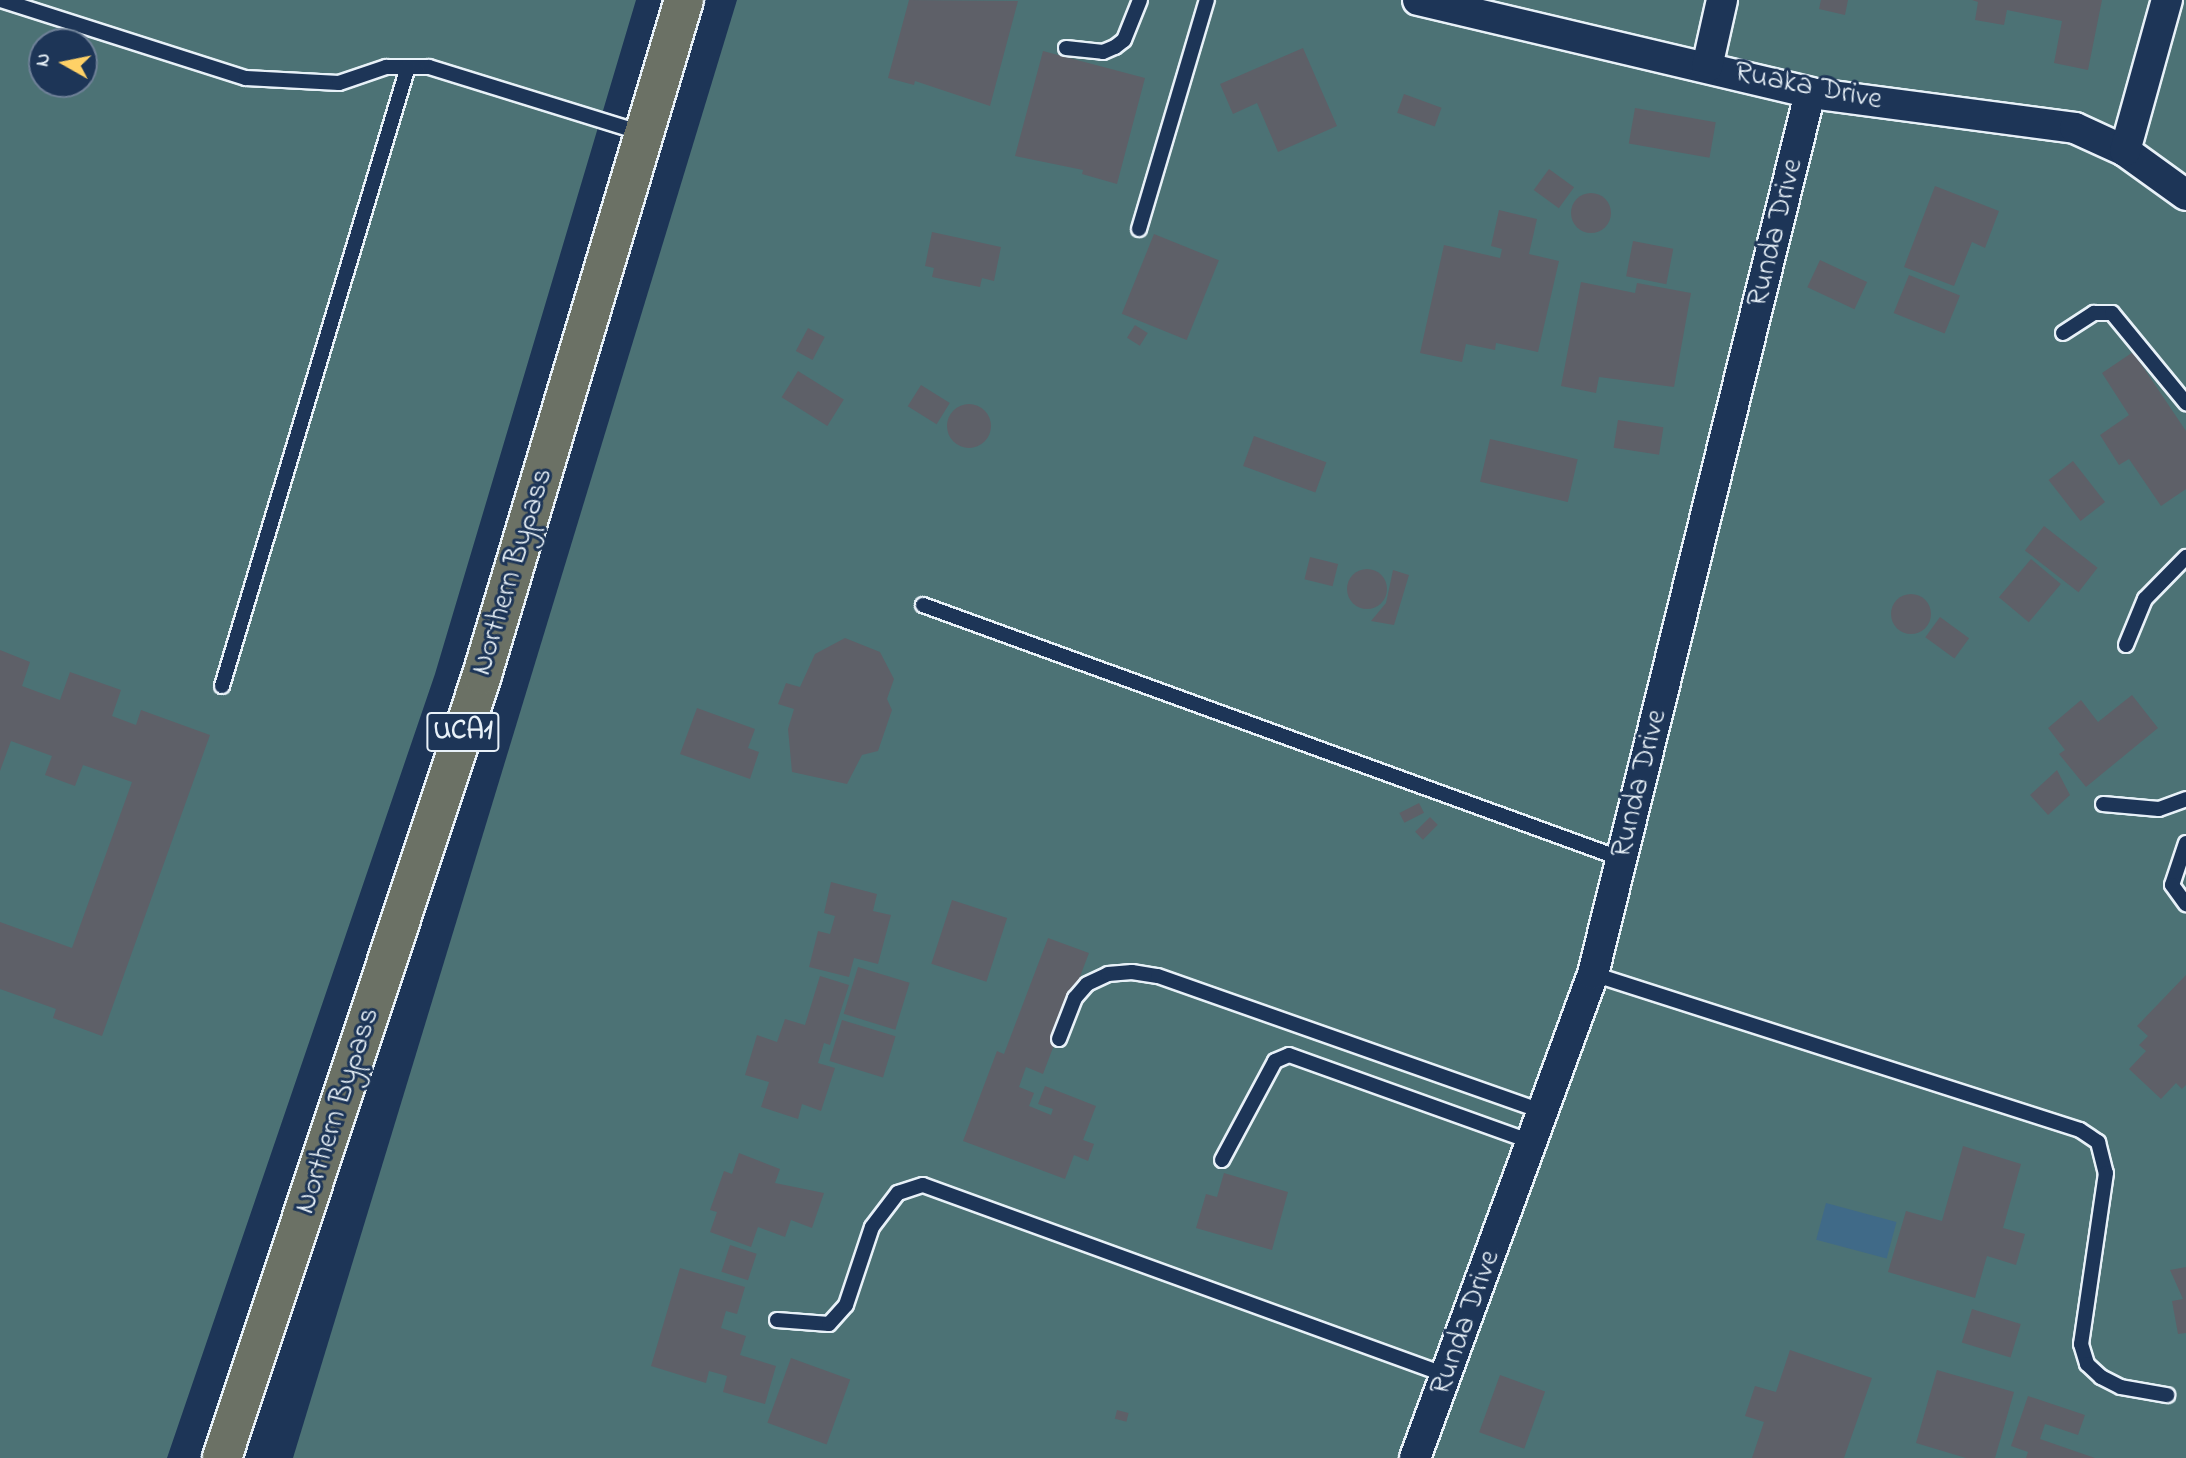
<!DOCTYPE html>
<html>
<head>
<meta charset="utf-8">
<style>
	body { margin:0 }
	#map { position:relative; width:2186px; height:1458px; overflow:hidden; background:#1d3557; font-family:"Indie Flower",sans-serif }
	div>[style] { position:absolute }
	.green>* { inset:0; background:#4c7275 }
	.water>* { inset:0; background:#406a88; transform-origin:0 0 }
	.building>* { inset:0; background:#5e6068; transform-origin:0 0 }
	.round { border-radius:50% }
	.roads { filter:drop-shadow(2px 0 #e8f1f8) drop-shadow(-2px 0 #e8f1f8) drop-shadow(0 2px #e8f1f8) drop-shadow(0 -2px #e8f1f8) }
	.lane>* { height:14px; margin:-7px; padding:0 7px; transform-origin:7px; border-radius:7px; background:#1d3557 }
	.street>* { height:30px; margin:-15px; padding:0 15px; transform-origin:15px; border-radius:15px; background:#1d3557 }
	.primary>* { height:38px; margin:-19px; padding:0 19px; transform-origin:19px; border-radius:19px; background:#6b7165 }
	span { translate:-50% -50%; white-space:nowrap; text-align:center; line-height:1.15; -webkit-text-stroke:6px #1d3557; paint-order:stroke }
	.shield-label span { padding:2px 5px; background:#1d3557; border:2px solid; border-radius:5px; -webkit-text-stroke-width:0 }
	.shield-label { font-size:28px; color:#e8f1f8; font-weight:700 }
	.street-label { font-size:30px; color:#e8f1f8 }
	.north { position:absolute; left:28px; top:28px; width:70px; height:70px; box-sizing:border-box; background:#1d3557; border:2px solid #6e8097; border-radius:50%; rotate:279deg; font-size:19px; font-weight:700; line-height:28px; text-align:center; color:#e8f1f8 }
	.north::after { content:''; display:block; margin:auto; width:24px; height:32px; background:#ffd166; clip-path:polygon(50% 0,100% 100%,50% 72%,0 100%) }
</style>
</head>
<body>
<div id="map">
	<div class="green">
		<i style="clip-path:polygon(evenodd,0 0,636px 0,435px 674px,167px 1458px,0 1458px,0 0,42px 42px,84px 42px,84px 84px,42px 84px,42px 42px)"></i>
		<i style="clip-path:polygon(737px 0,2186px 0,2186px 1458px,293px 1458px)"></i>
	</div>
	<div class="water">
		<i style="left:1826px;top:1203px;width:73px;height:38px;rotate:15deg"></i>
	</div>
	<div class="building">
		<i style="clip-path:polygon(909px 0,1018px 1px,990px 106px,915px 81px,914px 85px,888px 78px)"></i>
		<i style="clip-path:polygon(1821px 0,1848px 0,1845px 15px,1819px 9px)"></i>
		<i style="clip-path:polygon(1972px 0,2102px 0,2088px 70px,2054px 63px,2062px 21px,2007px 10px,2004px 25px,1975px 20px,1978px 2px)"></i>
		<i style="clip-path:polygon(1303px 48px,1337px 126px,1278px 152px,1257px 103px,1233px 114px,1220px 84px)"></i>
		<i style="clip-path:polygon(1043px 51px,1145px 78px,1117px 184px,1082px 174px,1083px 170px,1015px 156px)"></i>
		<i style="left:1404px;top:94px;width:40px;height:20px;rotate:20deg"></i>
		<i style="left:1635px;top:108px;width:82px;height:36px;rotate:10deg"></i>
		<i style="left:1549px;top:169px;width:31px;height:26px;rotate:36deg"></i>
		<i style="clip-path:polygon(1935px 186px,1999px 211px,1985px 248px,1972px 242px,1954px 286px,1904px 267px)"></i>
		<i class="round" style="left:1571px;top:193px;width:40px;height:40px"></i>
		<i style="clip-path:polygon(1499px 210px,1537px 219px,1529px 254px,1559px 261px,1538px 352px,1496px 343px,1495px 350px,1466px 344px,1462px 362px,1420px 353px,1444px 245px,1500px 258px,1502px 249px,1491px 246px)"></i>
		<i style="clip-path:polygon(932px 232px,1001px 247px,994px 281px,982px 278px,980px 287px,932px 277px,934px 268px,925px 266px)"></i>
		<i style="left:1154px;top:234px;width:70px;height:86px;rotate:22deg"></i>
		<i style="left:1633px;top:241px;width:41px;height:36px;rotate:11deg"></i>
		<i style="left:1820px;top:260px;width:52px;height:30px;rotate:25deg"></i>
		<i style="left:1909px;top:275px;width:55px;height:41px;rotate:22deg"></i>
		<i style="clip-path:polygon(1581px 282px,1635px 293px,1637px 283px,1691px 293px,1674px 387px,1599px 377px,1596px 393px,1561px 386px)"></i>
		<i style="left:1135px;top:325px;width:15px;height:15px;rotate:32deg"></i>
		<i style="left:808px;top:328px;width:19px;height:26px;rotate:28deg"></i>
		<i style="clip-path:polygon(2133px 352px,2186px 431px,2186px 489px,2161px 506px,2129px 459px,2119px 465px,2100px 435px,2129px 415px,2102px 373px)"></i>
		<i style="left:798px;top:371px;width:54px;height:31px;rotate:32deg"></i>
		<i style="left:921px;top:385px;width:34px;height:25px;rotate:32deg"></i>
		<i class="round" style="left:947px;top:404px;width:44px;height:44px"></i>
		<i style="left:1618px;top:420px;width:46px;height:28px;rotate:9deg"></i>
		<i style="left:1254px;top:436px;width:77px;height:32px;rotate:20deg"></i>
		<i style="left:1490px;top:439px;width:90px;height:44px;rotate:13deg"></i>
		<i style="left:2073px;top:461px;width:52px;height:31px;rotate:52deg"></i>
		<i style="left:2044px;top:526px;width:68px;height:31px;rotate:38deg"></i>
		<i style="left:1310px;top:557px;width:29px;height:23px;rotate:14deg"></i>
		<i style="left:2031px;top:559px;width:39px;height:50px;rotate:40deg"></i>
		<i class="round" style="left:1347px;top:569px;width:40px;height:40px"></i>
		<i style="clip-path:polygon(1393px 570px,1409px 575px,1394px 625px,1371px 621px,1386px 603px)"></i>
		<i class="round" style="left:1891px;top:594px;width:40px;height:40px"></i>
		<i style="left:1940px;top:617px;width:36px;height:25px;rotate:36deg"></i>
		<i style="clip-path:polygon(845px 638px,880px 652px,894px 679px,887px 699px,892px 710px,878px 751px,862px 755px,847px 784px,792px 772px,788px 729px,794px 709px,778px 704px,786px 683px,800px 687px,815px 654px)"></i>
		<i style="clip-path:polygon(0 650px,30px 662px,22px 686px,60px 700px,70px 672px,121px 690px,112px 716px,136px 725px,141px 710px,210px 735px,102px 1036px,53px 1018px,56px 1009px,0 989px,0 922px,72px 948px,132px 782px,83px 765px,75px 786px,45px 775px,52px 756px,11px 741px,0 771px)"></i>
		<i style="clip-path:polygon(2132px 695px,2158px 728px,2086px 787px,2059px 754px,2065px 750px,2048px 728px,2081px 700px,2098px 722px)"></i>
		<i style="clip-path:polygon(697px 708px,755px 729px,748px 748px,759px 752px,750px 779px,680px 754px)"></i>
		<i style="clip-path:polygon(2057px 770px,2070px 795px,2048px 815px,2030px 795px)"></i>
		<i style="left:1419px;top:803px;width:11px;height:22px;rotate:63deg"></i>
		<i style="left:1430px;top:817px;width:11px;height:21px;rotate:45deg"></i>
		<i style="clip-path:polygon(831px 882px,877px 894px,873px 911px,891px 915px,878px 964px,854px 958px,849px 977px,809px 967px,818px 931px,830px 934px,835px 916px,824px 913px)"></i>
		<i style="left:952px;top:900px;width:58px;height:67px;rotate:18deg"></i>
		<i style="clip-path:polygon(1048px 938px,1089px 953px,1043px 1074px,1026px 1067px,1019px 1087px,1034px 1093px,1029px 1106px,1051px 1115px,1053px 1109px,1038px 1104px,1045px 1086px,1096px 1106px,1083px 1140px,1094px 1144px,1088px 1161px,1074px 1155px,1065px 1179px,963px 1141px,997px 1051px,1004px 1054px)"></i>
		<i style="left:858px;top:967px;width:54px;height:49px;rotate:17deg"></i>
		<i style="clip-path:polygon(2186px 975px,2186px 1085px,2182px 1089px,2176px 1083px,2161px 1099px,2129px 1069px,2146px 1051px,2139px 1045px,2148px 1036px,2137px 1026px)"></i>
		<i style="clip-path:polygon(820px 976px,849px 985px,830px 1045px,824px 1043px,818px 1063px,835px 1068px,821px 1111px,802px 1104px,798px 1119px,761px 1107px,769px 1082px,745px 1075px,757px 1035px,777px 1042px,785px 1019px,805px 1025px)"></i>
		<i style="left:842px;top:1020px;width:56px;height:43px;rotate:17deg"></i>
		<i style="clip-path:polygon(1963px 1146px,2021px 1164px,2003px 1228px,2025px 1234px,2016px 1265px,1987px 1256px,1975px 1298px,1888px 1272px,1906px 1211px,1942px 1221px)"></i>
		<i style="clip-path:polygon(739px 1153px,780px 1169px,775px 1183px,824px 1193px,812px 1228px,791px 1220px,785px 1237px,758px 1227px,751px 1247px,710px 1232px,717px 1212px,710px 1210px,724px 1171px,732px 1174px)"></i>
		<i style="clip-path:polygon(1224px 1173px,1288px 1192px,1272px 1250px,1196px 1228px,1206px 1194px,1217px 1197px)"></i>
		<i style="left:730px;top:1245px;width:28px;height:28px;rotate:18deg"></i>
		<i style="clip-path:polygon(2186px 1267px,2186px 1333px,2178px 1334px,2172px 1301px,2183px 1299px,2170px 1270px)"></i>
		<i style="clip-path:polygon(680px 1268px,745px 1287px,737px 1314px,726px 1311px,721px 1328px,746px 1336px,740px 1355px,776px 1366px,765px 1404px,723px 1392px,727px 1376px,709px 1371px,706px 1383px,651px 1366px)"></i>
		<i style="left:1972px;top:1309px;width:51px;height:35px;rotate:17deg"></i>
		<i style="clip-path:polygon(1790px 1350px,1872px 1378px,1844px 1458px,1752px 1458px,1764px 1422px,1745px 1416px,1755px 1386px,1776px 1392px)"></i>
		<i style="left:791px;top:1358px;width:63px;height:69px;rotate:20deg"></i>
		<i style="clip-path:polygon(1937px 1370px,2014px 1392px,1995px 1458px,1966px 1458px,1916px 1443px)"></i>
		<i style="left:1500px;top:1375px;width:48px;height:61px;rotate:20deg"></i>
		<i style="clip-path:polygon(2028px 1396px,2085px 1415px,2078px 1435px,2045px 1424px,2040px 1439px,2095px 1458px,2026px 1458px,2028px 1452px,2011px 1446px)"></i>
		<i style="left:1117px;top:1410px;width:12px;height:9px;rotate:14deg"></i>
	</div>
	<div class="roads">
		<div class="lane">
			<i style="left:1px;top:0;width:257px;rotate:17.7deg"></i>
			<i style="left:246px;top:78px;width:93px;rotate:3.1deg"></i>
			<i style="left:339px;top:83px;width:50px;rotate:-18.8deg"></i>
			<i style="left:386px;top:67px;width:43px"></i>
			<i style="left:429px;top:67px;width:223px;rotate:17.2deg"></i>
			<i style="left:1066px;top:48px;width:37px;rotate:6deg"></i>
			<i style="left:1103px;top:52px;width:13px;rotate:-23deg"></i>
			<i style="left:1115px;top:47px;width:11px;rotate:-38deg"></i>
			<i style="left:1124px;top:40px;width:43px;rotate:-68.2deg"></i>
			<i style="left:1139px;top:229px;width:239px;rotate:-73.5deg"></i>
			<i style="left:2063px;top:333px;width:37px;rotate:-33deg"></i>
			<i style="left:2094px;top:313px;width:18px"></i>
			<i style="left:2112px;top:313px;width:117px;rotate:50.6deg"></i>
			<i style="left:923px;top:605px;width:744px;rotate:19.97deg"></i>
			<i style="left:2126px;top:645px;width:50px;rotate:-67.6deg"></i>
			<i style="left:2145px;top:599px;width:59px;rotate:-45.7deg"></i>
			<i style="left:222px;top:686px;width:646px;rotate:-73.28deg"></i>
			<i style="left:2103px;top:804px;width:56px;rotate:5.1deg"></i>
			<i style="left:2159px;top:809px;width:29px;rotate:-20deg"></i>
			<i style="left:2186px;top:843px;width:44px;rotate:108.4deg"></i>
			<i style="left:2172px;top:885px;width:24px;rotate:54deg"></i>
			<i style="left:1593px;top:974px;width:511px;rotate:17.76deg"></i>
			<i style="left:2080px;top:1130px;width:22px;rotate:34deg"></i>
			<i style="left:2098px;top:1142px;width:32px;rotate:76deg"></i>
			<i style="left:2106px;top:1173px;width:173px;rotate:98.3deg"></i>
			<i style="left:2081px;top:1344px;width:21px;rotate:73deg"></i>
			<i style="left:2087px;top:1364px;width:19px;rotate:43deg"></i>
			<i style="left:2101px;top:1377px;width:22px;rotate:27deg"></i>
			<i style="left:2121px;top:1387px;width:47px;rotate:9.9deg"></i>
			<i style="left:1059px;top:1039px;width:44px;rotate:-68.7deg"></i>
			<i style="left:1075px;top:998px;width:18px;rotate:-49deg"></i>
			<i style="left:1087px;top:984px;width:23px;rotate:-25deg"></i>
			<i style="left:1108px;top:974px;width:24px;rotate:-5deg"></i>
			<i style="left:1132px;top:972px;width:26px;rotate:9deg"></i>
			<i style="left:1158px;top:976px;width:409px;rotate:19.4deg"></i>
			<i style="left:1222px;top:1160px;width:112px;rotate:-61.8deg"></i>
			<i style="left:1275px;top:1061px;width:15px;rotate:-23deg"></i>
			<i style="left:1289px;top:1055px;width:258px;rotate:19.7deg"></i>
			<i style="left:777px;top:1320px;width:52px;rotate:4.4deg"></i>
			<i style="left:829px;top:1324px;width:25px;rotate:-48deg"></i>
			<i style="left:846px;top:1305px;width:82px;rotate:-71.6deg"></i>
			<i style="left:872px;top:1227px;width:43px;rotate:-52.6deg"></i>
			<i style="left:898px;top:1193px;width:26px;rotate:-18deg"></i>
			<i style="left:923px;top:1185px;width:556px;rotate:19.97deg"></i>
		</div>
		<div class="street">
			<i style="left:1418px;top:0;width:403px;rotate:13.3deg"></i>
			<i style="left:1810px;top:93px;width:267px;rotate:7.5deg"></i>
			<i style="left:2075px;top:128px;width:55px;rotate:24.7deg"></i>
			<i style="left:2125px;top:151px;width:75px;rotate:35.8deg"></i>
			<i style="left:1707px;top:67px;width:69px;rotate:-77.4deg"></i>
			<i style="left:2125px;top:151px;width:157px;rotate:-74.5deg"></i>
			<i style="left:1415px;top:1458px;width:516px;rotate:-69.81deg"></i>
			<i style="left:1593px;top:974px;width:907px;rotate:-76.16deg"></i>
		</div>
		<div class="primary">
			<i style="left:222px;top:1458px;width:825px;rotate:-71.63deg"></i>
			<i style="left:482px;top:675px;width:705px;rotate:-73.34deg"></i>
		</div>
	</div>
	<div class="shield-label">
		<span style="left:463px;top:732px">UCA1</span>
	</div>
	<div class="street-label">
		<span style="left:1808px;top:87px;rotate:11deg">Ruaka Drive</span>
		<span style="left:1776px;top:233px;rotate:-76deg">Runda Drive</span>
		<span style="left:513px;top:572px;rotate:-73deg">Northern Bypass</span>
		<span style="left:1640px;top:784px;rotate:-76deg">Runda Drive</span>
		<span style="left:338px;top:1111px;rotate:-72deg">Northern Bypass</span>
		<span style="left:1466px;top:1323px;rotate:-70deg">Runda Drive</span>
	</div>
	<div class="north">N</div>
</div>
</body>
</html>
